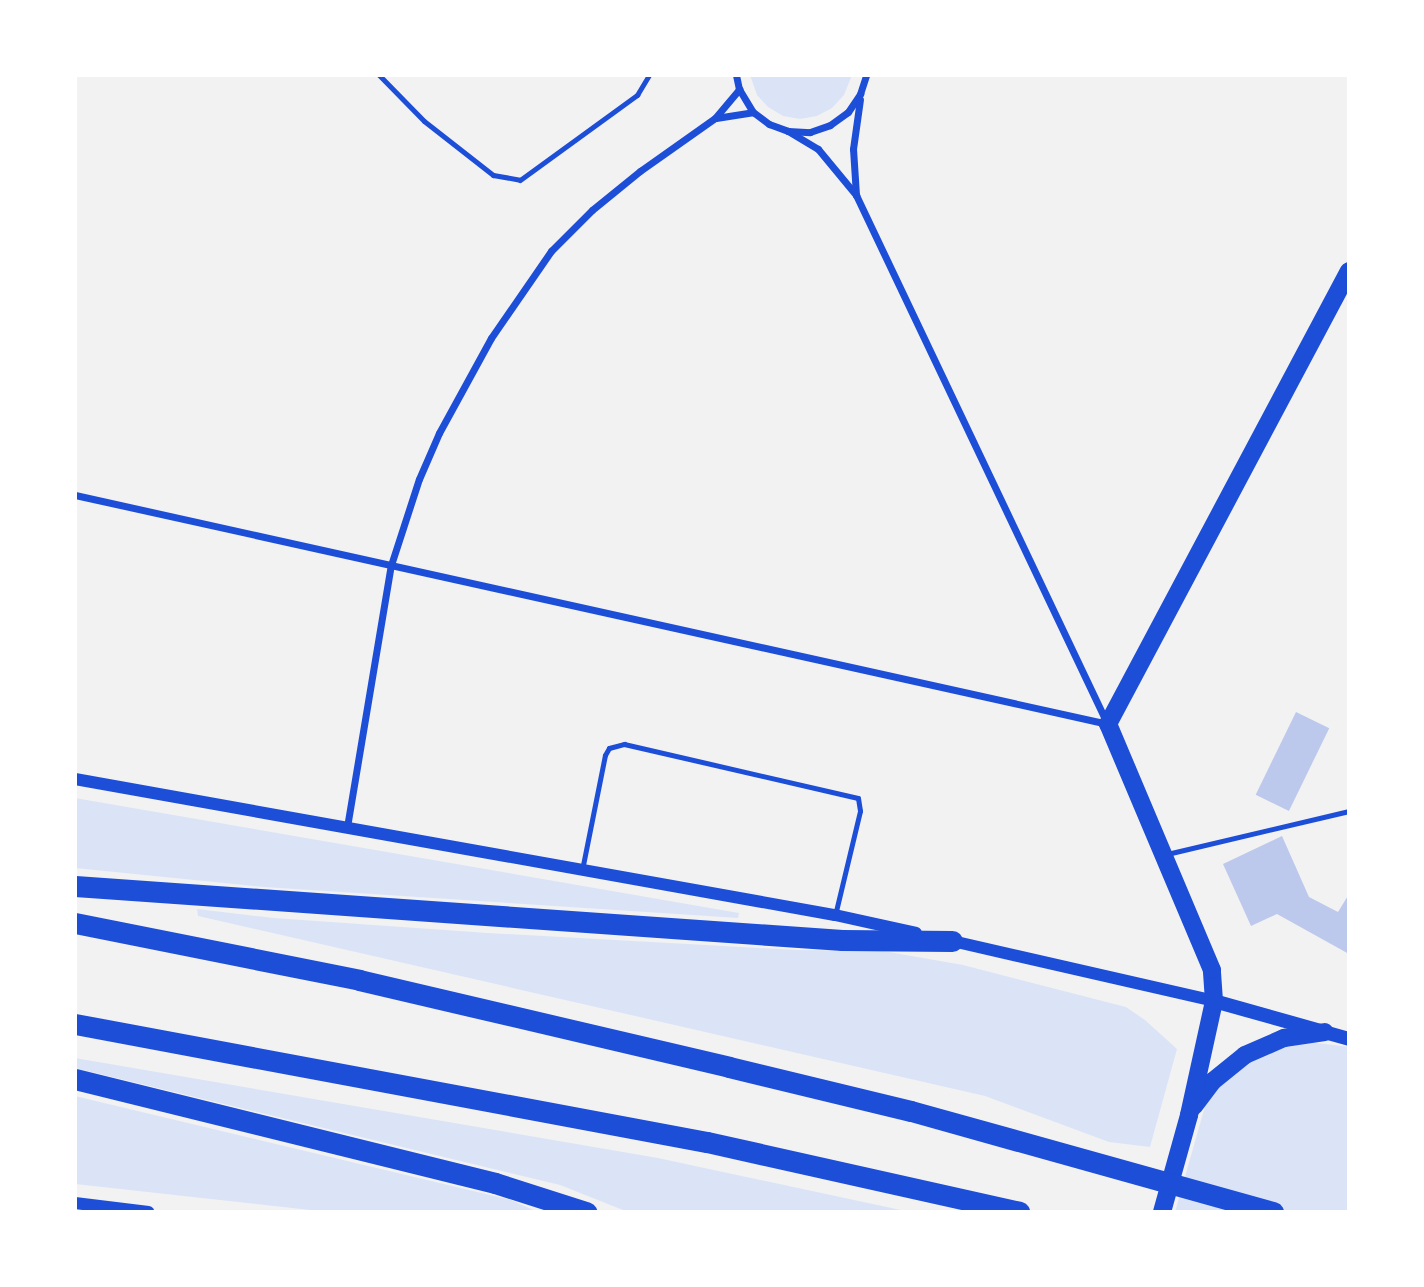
<!DOCTYPE html>
<html>
<head>
<meta charset="utf-8">
<style>
	body { margin:0 }
	#map { position:relative; width:1424px; height:1287px; overflow:hidden; background:#f2f2f2; font-family:Montserrat,sans-serif }
	div>[style] { position:absolute }
	.green>* { inset:0; background:#dbe4f7 }
	.building>* { inset:0; background:#bdc9ec; transform-origin:0 0 }
	.service>* { height:5px; margin:-2.5px; padding:0 2.5px; transform-origin:2.5px; border-radius:2.5px; background:#1d4ed8 }
	.minor>* { height:7px; margin:-3.5px; padding:0 3.5px; transform-origin:3.5px; border-radius:3.5px; background:#1d4ed8 }
	.tertiary>* { height:12px; margin:-6px; padding:0 6px; transform-origin:6px; border-radius:6px; background:#1d4ed8 }
	.secondary>* { height:14px; margin:-7px; padding:0 7px; transform-origin:7px; border-radius:7px; background:#1d4ed8 }
	.primary>* { height:18px; margin:-9px; padding:0 9px; transform-origin:9px; border-radius:9px; background:#1d4ed8 }
	.motorway>* { height:21px; margin:-10.5px; padding:0 10.5px; transform-origin:10.5px; border-radius:10.5px; background:#1d4ed8 }
	span { translate:-50% -50%; white-space:nowrap; text-align:center; line-height:1.15; -webkit-text-stroke:5px #fff; paint-order:stroke }
	.frame { position:absolute; inset:0; border:77px solid #fff; pointer-events:none }
</style>
</head>
<body>
<div id="map">
	<div class="green">
		<i style="clip-path:polygon(750px 75px,852px 75px,844px 95px,832px 108px,817px 116px,800px 119px,783px 116px,768px 107px,757px 95px)"></i>
		<i style="clip-path:polygon(75px 798px,739px 913px,738px 918px,264px 887px,75px 868px)"></i>
		<i style="clip-path:polygon(197px 909px,274px 918px,488px 933px,796px 950px,883px 951px,963px 965px,1126px 1007px,1145px 1020px,1177px 1049px,1150px 1147px,1109px 1142px,985px 1096px,198px 916px)"></i>
		<i style="clip-path:polygon(1302px 1041px,1349px 1047px,1349px 1212px,1175px 1212px,1205px 1106px,1211px 1096px,1222px 1082px,1249px 1062px,1288px 1044px)"></i>
		<i style="clip-path:polygon(75px 1058px,658px 1158px,910px 1212px,628px 1212px,560px 1185px,75px 1068px)"></i>
		<i style="clip-path:polygon(75px 1096px,511px 1200px,538px 1212px,328px 1212px,75px 1184px)"></i>
	</div>
	<div class="building">
		<i style="left:1296px;top:712px;width:37px;height:92px;rotate:26deg"></i>
		<i style="clip-path:polygon(1282px 836px,1309px 897px,1338px 912px,1349px 894px,1349px 954px,1277px 914px,1251px 926px,1223px 864px)"></i>
	</div>
	<div class="service">
		<i style="left:379px;top:75px;width:64px;rotate:45.6deg"></i>
		<i style="left:424px;top:121px;width:88px;rotate:38deg"></i>
		<i style="left:493px;top:175px;width:27px;rotate:10deg"></i>
		<i style="left:520px;top:180px;width:145px;rotate:-36deg"></i>
		<i style="left:637px;top:95px;width:23px;rotate:-59deg"></i>
		<i style="left:1167px;top:854px;width:187px;rotate:-13.3deg"></i>
		<i style="left:582px;top:870px;width:117px;rotate:-78.7deg"></i>
		<i style="left:605px;top:755px;width:8px;rotate:-60deg"></i>
		<i style="left:609px;top:748px;width:16px;rotate:-15deg"></i>
		<i style="left:624px;top:744px;width:240px;rotate:13deg"></i>
		<i style="left:858px;top:798px;width:13px;rotate:81deg"></i>
		<i style="left:860px;top:811px;width:107px;rotate:103.5deg"></i>
	</div>
	<div class="minor">
		<i style="left:736px;top:75px;width:14px;rotate:78deg"></i>
		<i style="left:739px;top:89px;width:27px;rotate:59deg"></i>
		<i style="left:753px;top:112px;width:20px;rotate:37deg"></i>
		<i style="left:769px;top:124px;width:20px;rotate:20deg"></i>
		<i style="left:788px;top:131px;width:22px;rotate:3deg"></i>
		<i style="left:810px;top:132px;width:21px;rotate:-19deg"></i>
		<i style="left:830px;top:125px;width:22px;rotate:-36deg"></i>
		<i style="left:848px;top:112px;width:22px;rotate:-56deg"></i>
		<i style="left:860px;top:94px;width:20px;rotate:-72deg"></i>
		<i style="left:716px;top:118px;width:37px;rotate:-9deg"></i>
		<i style="left:788px;top:131px;width:35px;rotate:31deg"></i>
		<i style="left:818px;top:149px;width:60px;rotate:50.4deg"></i>
		<i style="left:856px;top:195px;width:582px;rotate:64.58deg"></i>
		<i style="left:856px;top:195px;width:46px;rotate:-93.7deg"></i>
		<i style="left:853px;top:149px;width:50px;rotate:-82deg"></i>
		<i style="left:75px;top:495px;width:1058px;rotate:12.5deg"></i>
		<i style="left:347px;top:827px;width:266px;rotate:-80.5deg"></i>
		<i style="left:391px;top:565px;width:90px;rotate:-72deg"></i>
		<i style="left:419px;top:479px;width:50px;rotate:-66.5deg"></i>
		<i style="left:439px;top:433px;width:108px;rotate:-61.3deg"></i>
		<i style="left:491px;top:338px;width:106px;rotate:-55.4deg"></i>
		<i style="left:551px;top:251px;width:58px;rotate:-45deg"></i>
		<i style="left:592px;top:210px;width:62px;rotate:-39.1deg"></i>
		<i style="left:640px;top:171px;width:92px;rotate:-35.2deg"></i>
		<i style="left:715px;top:118px;width:38px;rotate:-50deg"></i>
	</div>
	<div class="tertiary">
		<i style="left:75px;top:779px;width:772px;rotate:10.15deg"></i>
		<i style="left:835px;top:915px;width:83px;rotate:12.5deg"></i>
		<i style="left:948px;top:940px;width:273px;rotate:12.9deg"></i>
		<i style="left:75px;top:1203px;width:74px;rotate:7deg"></i>
	</div>
	<div class="secondary">
		<i style="left:1214px;top:1001px;width:140px;rotate:15.7deg"></i>
	</div>
	<div class="primary">
		<i style="left:1194px;top:1106px;width:31px;rotate:-53deg"></i>
		<i style="left:1213px;top:1081px;width:41px;rotate:-39.1deg"></i>
		<i style="left:1245px;top:1055px;width:43px;rotate:-23.6deg"></i>
		<i style="left:1284px;top:1038px;width:41px;rotate:-8.3deg"></i>
		<i style="left:1162px;top:1212px;width:101px;rotate:-74.4deg"></i>
		<i style="left:1189px;top:1115px;width:117px;rotate:-77.6deg"></i>
		<i style="left:1214px;top:1001px;width:31px;rotate:-94deg"></i>
		<i style="left:1212px;top:970px;width:267px;rotate:-112.9deg"></i>
		<i style="left:1108px;top:724px;width:513px;rotate:-61.99deg"></i>
	</div>
	<div class="motorway">
		<i style="left:75px;top:886px;width:769px;rotate:4.03deg"></i>
		<i style="left:842px;top:940px;width:110px;rotate:0.5deg"></i>
		<i style="left:75px;top:923px;width:290px;rotate:11.3deg"></i>
		<i style="left:359px;top:980px;width:380px;rotate:13.2deg"></i>
		<i style="left:729px;top:1067px;width:187px;rotate:13.6deg"></i>
		<i style="left:911px;top:1111px;width:376px;rotate:15.6deg"></i>
		<i style="left:75px;top:1024px;width:643px;rotate:10.58deg"></i>
		<i style="left:707px;top:1142px;width:320px;rotate:12.6deg"></i>
		<i style="left:75px;top:1079px;width:433px;rotate:13.9deg"></i>
		<i style="left:495px;top:1183px;width:96px;rotate:17.7deg"></i>
	</div>
	<div class="frame"></div>
</div>
</body>
</html>
